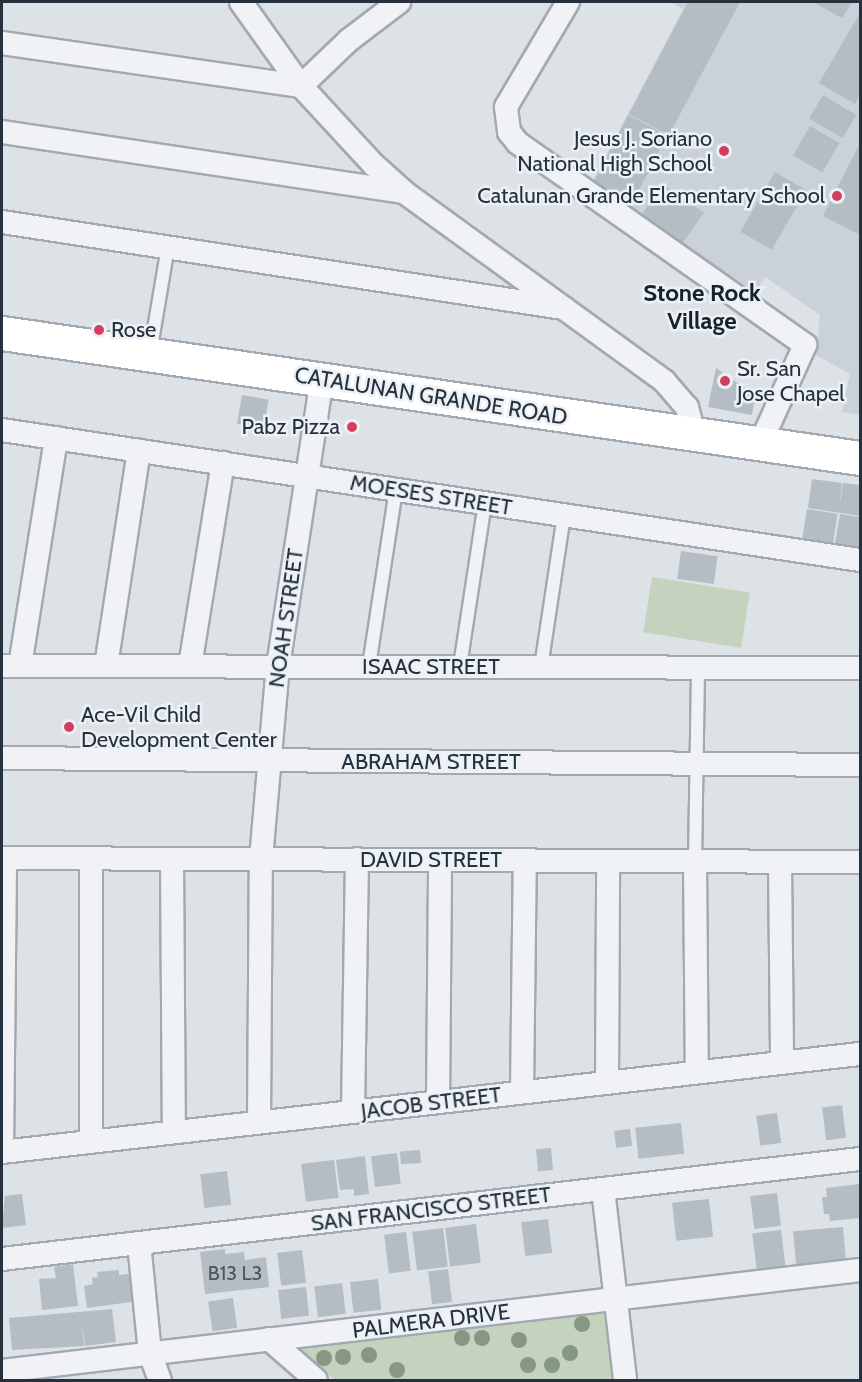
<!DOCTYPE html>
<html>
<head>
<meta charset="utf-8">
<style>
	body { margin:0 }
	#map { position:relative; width:862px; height:1382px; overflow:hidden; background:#dde2e7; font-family:Cabin,sans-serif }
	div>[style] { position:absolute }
	.built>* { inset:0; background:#cbd1d9 }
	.green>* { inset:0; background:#c4d2be; transform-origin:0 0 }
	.building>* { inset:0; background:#b4bcc4; transform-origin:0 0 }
	.roads { filter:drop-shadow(2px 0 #a2a9b1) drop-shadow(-2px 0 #a2a9b1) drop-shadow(0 2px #a2a9b1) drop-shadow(0 -2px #a2a9b1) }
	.service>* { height:12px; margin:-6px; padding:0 6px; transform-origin:6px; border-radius:6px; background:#f0f2f6 }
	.minor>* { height:22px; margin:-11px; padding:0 11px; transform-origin:11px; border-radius:11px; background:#f0f2f6 }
	.primary>* { height:33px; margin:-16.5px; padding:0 16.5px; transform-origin:16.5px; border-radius:16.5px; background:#fff }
	.trees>* { width:16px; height:16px; margin:-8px; border-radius:50%; background:#869784 }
	.dots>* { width:16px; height:16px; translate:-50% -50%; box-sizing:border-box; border:3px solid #ecf1f5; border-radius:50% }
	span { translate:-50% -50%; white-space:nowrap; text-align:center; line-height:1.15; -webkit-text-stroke:5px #ecf1f5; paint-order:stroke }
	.number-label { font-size:20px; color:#4a5460 }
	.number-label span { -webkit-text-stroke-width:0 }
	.poi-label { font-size:22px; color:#26313e }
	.right { translate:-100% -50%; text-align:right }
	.left { translate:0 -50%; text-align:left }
	.street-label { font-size:22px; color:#26313e }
	.neighbourhood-label { font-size:24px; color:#18222f; font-weight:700 }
	.frame { position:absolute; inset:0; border:3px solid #26313e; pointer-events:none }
</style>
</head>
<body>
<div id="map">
	<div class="built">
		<i style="clip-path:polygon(670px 2px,860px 2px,860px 415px,842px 412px,850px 374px,816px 355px,820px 315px,765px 277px,756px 292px,590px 186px,683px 9px)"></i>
	</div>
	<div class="green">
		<i style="left:652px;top:577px;width:99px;height:56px;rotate:9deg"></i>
		<i style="clip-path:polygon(608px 1311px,616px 1380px,335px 1380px,298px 1347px)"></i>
	</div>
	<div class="building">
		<i style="clip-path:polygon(688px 2px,740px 2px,669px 135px,629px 114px)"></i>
		<i style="clip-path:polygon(813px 2px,852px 2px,842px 18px)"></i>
		<i style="clip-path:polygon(860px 13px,860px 94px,855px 104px,819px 83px)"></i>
		<i style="left:823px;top:95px;width:39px;height:27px;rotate:31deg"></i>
		<i style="left:628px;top:115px;width:44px;height:80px;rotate:27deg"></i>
		<i style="left:810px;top:126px;width:34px;height:34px;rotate:30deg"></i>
		<i style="clip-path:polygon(860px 143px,860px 235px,823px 216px)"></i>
		<i style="left:775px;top:172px;width:36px;height:69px;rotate:30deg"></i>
		<i style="left:663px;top:184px;width:50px;height:37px;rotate:35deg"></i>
		<i style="clip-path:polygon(716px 368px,755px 395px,752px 415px,708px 407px)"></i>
		<i style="left:242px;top:395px;width:27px;height:29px;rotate:10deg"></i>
		<i style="clip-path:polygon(812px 479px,842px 483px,839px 509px,843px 483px,860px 485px,860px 516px,808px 508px)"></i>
		<i style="left:807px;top:509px;width:31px;height:35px;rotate:9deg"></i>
		<i style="clip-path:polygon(840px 514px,860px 517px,860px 553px,834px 549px)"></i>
		<i style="left:681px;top:551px;width:37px;height:28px;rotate:8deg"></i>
		<i style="left:842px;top:1105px;width:33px;height:20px;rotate:83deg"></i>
		<i style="left:777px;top:1113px;width:30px;height:21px;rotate:82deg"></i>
		<i style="left:681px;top:1123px;width:31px;height:46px;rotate:84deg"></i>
		<i style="left:630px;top:1129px;width:17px;height:16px;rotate:83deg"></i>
		<i style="left:551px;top:1148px;width:22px;height:15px;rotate:85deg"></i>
		<i style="left:420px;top:1150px;width:13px;height:20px;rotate:86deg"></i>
		<i style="left:397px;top:1153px;width:31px;height:26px;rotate:83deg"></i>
		<i style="clip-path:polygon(365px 1156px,369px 1194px,354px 1196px,354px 1189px,340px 1190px,336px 1160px)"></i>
		<i style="left:334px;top:1160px;width:38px;height:33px;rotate:83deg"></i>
		<i style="left:227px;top:1171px;width:34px;height:27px;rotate:83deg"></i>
		<i style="clip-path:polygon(860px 1184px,860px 1218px,830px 1221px,829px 1214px,824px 1214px,822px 1197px,827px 1197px,826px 1188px)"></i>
		<i style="left:777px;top:1193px;width:33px;height:27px;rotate:83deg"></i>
		<i style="clip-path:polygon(22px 1194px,26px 1225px,2px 1228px,5px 1196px)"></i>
		<i style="left:709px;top:1199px;width:38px;height:37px;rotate:84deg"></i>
		<i style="left:548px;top:1219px;width:34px;height:27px;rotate:83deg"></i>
		<i style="left:476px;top:1224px;width:39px;height:31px;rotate:83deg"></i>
		<i style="left:843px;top:1227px;width:33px;height:50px;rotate:85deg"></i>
		<i style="left:443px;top:1228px;width:39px;height:31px;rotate:83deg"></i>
		<i style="left:781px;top:1230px;width:39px;height:29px;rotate:83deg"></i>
		<i style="left:406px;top:1232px;width:39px;height:22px;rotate:83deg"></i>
		<i style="clip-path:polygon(225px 1249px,225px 1254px,244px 1252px,245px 1260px,266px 1257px,269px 1287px,205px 1294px,200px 1252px)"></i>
		<i style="left:302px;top:1250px;width:33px;height:25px;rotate:83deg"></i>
		<i style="clip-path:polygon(73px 1264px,78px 1306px,42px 1310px,39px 1279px,56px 1278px,54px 1267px)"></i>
		<i style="left:448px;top:1269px;width:33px;height:20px;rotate:83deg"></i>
		<i style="clip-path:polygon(119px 1270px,119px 1275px,134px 1273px,138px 1301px,87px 1308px,84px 1286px,93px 1284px,92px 1278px,98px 1277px,97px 1272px)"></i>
		<i style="left:378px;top:1279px;width:31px;height:28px;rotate:84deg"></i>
		<i style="left:342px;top:1283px;width:31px;height:28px;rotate:83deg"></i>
		<i style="left:306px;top:1287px;width:29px;height:28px;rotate:84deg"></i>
		<i style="left:233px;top:1298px;width:30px;height:25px;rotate:82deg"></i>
		<i style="clip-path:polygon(112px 1309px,116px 1342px,85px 1346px,82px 1321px,84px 1346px,12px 1350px,9px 1318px)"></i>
	</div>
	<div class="roads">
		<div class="service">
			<i style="left:150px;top:353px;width:108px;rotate:-80.4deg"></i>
			<i style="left:369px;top:666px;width:178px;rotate:-81.3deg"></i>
			<i style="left:460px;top:666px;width:165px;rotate:-81.3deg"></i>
			<i style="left:541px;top:667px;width:154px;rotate:-81.4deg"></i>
			<i style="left:695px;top:862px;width:195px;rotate:-89.1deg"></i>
		</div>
		<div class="minor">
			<i style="left:241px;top:2px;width:103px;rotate:54.5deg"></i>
			<i style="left:301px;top:86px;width:108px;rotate:47.3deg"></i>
			<i style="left:374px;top:165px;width:40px;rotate:42deg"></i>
			<i style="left:404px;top:192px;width:321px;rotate:36deg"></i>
			<i style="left:664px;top:381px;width:35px;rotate:49deg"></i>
			<i style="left:687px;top:407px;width:30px;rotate:75deg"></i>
			<i style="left:568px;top:2px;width:122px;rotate:120.6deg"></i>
			<i style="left:506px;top:107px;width:25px;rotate:83deg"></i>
			<i style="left:509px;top:132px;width:14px;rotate:51deg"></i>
			<i style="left:518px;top:143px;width:351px;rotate:35.1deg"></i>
			<i style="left:805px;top:345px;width:109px;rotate:114.4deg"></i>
			<i style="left:2px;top:43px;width:302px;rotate:8.2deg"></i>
			<i style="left:301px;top:86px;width:66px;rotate:-43.8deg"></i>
			<i style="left:349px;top:40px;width:63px;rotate:-37.2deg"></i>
			<i style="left:2px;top:132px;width:406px;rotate:8.5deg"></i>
			<i style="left:2px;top:222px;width:568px;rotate:8.72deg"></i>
			<i style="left:2px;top:430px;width:868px;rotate:8.62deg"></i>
			<i style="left:2px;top:666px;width:858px;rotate:0.13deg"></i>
			<i style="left:20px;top:666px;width:231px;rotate:-81deg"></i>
			<i style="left:106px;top:666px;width:218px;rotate:-81.3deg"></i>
			<i style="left:190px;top:666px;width:206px;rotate:-80.8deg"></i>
			<i style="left:2px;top:758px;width:858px;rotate:0.47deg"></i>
			<i style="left:2px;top:858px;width:858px;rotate:0.27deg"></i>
			<i style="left:172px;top:859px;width:273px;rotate:89.6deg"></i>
			<i style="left:695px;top:862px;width:210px;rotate:89.5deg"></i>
			<i style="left:780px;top:862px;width:200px;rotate:89.4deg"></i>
			<i style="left:607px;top:1082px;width:221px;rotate:-89.7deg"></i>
			<i style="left:522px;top:1092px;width:232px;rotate:-89.3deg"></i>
			<i style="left:438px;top:1102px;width:242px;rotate:-89.5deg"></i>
			<i style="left:353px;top:1112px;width:253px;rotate:-89.1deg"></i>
			<i style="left:259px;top:1122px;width:263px;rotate:-89.6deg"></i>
			<i style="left:261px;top:859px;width:194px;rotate:-85deg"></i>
			<i style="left:278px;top:666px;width:290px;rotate:-81.3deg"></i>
			<i style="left:91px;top:1142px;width:284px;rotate:-90deg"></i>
			<i style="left:2px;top:1152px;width:864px;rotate:-6.52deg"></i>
			<i style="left:2px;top:1152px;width:294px;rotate:-89.4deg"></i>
			<i style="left:603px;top:1189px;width:192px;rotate:83.4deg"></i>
			<i style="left:139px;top:1243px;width:111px;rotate:84.3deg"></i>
			<i style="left:150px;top:1353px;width:29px;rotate:70deg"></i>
			<i style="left:2px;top:1259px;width:864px;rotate:-6.65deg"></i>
			<i style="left:269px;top:1339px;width:62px;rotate:41.1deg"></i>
			<i style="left:2px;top:1371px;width:864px;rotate:-6.71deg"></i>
		</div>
		<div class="primary">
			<i style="left:2px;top:333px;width:867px;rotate:8.29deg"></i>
		</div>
	</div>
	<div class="trees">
		<i style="left:582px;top:1324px"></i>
		<i style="left:462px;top:1338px"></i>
		<i style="left:482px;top:1338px"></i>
		<i style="left:519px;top:1340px"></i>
		<i style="left:570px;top:1353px"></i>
		<i style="left:369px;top:1355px"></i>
		<i style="left:343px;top:1357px"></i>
		<i style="left:324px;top:1358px"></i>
		<i style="left:528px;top:1365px"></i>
		<i style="left:552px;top:1365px"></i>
		<i style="left:397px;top:1370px"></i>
	</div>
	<div class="dots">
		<i style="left:724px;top:151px;background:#d23d60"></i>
		<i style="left:837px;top:196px;background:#d23d60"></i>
		<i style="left:99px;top:330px;background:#d23d60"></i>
		<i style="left:725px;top:381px;background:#d23d60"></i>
		<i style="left:352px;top:427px;background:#d23d60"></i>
		<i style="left:69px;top:727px;background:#d23d60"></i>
	</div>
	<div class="number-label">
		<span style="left:235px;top:1273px">B13 L3</span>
	</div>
	<div class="poi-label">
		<span class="right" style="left:712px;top:151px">Jesus J. Soriano<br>National High School</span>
		<span class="right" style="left:825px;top:196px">Catalunan Grande Elementary School</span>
		<span class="left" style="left:111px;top:330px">Rose</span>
		<span class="left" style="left:737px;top:381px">Sr. San<br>Jose Chapel</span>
		<span class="right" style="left:340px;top:427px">Pabz Pizza</span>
		<span class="left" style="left:81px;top:727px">Ace-Vil Child<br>Development Center</span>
	</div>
	<div class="street-label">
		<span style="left:431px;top:396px;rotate:9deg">CATALUNAN GRANDE ROAD</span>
		<span style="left:431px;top:495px;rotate:9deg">MOESES STREET</span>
		<span style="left:286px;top:618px;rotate:-82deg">NOAH STREET</span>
		<span style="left:431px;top:667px">ISAAC STREET</span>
		<span style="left:431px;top:762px">ABRAHAM STREET</span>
		<span style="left:431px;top:860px">DAVID STREET</span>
		<span style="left:431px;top:1103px;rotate:-7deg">JACOB STREET</span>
		<span style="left:431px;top:1209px;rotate:-7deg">SAN FRANCISCO STREET</span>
		<span style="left:431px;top:1321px;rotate:-7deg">PALMERA DRIVE</span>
	</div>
	<div class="neighbourhood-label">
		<span style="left:702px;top:307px">Stone Rock<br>Village</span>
	</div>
	<div class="frame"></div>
</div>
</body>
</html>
